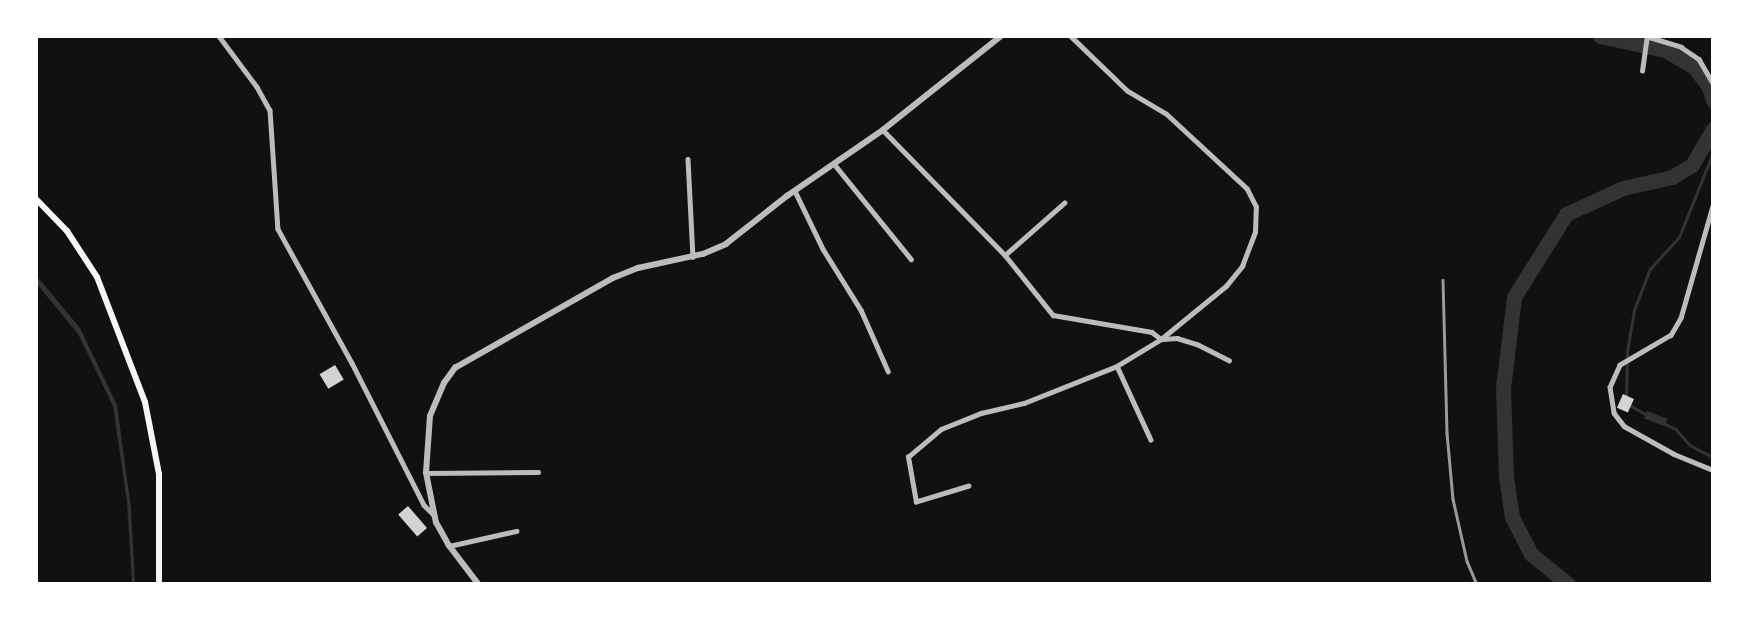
<!DOCTYPE html>
<html>
<head>
<meta charset="utf-8">
<style>
	body { margin:0 }
	#map { position:relative; width:1749px; height:620px; overflow:hidden; background:#111; font-family:Lato,sans-serif }
	div>[style] { position:absolute }
	.water>* { inset:0; background:#333; transform-origin:0 0 }
	.stream>* { height:2.5px; margin:-1.25px; padding:0 1.25px; transform-origin:1.25px; border-radius:1.25px; background:#333 }
	.river>* { height:15px; margin:-7.5px; padding:0 7.5px; transform-origin:7.5px; border-radius:7.5px; background:#333 }
	.building>* { inset:0; background:#d3d3d3; transform-origin:0 0 }
	.minor>* { height:4.5px; margin:-2.25px; padding:0 2.25px; transform-origin:2.25px; border-radius:2.25px; background:#bcbcbc }
	.tertiary>* { height:5.5px; margin:-2.75px; padding:0 2.75px; transform-origin:2.75px; border-radius:2.75px; background:#bcbcbc }
	.secondary>* { height:6px; margin:-3px; padding:0 3px; transform-origin:3px; border-radius:3px; background:#f5f5f5 }
	.rail>* { height:2.5px; margin:-1.25px; padding:0 1.25px; transform-origin:1.25px; border-radius:1.25px; background:#9a9a9a }
	span { translate:-50% -50%; white-space:nowrap; text-align:center; line-height:1.15; -webkit-text-stroke:4px #fff; paint-order:stroke }
	.frame { position:absolute; inset:0; border:38px solid #fff; pointer-events:none }
</style>
</head>
<body>
<div id="map">
	<div class="water">
		<i style="clip-path:polygon(36px 275px,80px 328px,117px 405px,131px 508px,135px 584px,132px 584px,127px 502px,113px 406px,78px 334px,36px 283px)"></i>
		<i style="left:1647px;top:411px;width:22px;height:8px;rotate:21deg"></i>
	</div>
	<div class="stream">
		<i style="left:1626px;top:397px;width:45px;rotate:-88.7deg"></i>
		<i style="left:1627px;top:352px;width:43px;rotate:-80.5deg"></i>
		<i style="left:1634px;top:310px;width:44px;rotate:-68.7deg"></i>
		<i style="left:1650px;top:269px;width:43px;rotate:-47.8deg"></i>
		<i style="left:1679px;top:237px;width:91px;rotate:-68deg"></i>
		<i style="left:1628px;top:404px;width:22px;rotate:30deg"></i>
		<i style="left:1663px;top:423px;width:14px;rotate:25deg"></i>
		<i style="left:1676px;top:429px;width:21px;rotate:49deg"></i>
		<i style="left:1690px;top:445px;width:26px;rotate:28deg"></i>
	</div>
	<div class="river">
		<i style="left:1600px;top:36px;width:66px;rotate:12.2deg"></i>
		<i style="left:1665px;top:50px;width:34px;rotate:30deg"></i>
		<i style="left:1694px;top:67px;width:25px;rotate:53deg"></i>
		<i style="left:1709px;top:87px;width:14px;rotate:73deg"></i>
		<i style="left:1568px;top:584px;width:48px;rotate:-141deg"></i>
		<i style="left:1531px;top:554px;width:42px;rotate:-117.2deg"></i>
		<i style="left:1512px;top:517px;width:40px;rotate:-98.5deg"></i>
		<i style="left:1506px;top:477px;width:89px;rotate:-91.9deg"></i>
		<i style="left:1503px;top:388px;width:92px;rotate:-83.1deg"></i>
		<i style="left:1514px;top:297px;width:98px;rotate:-57.9deg"></i>
		<i style="left:1566px;top:214px;width:63px;rotate:-24.5deg"></i>
		<i style="left:1623px;top:188px;width:50px;rotate:-12.7deg"></i>
		<i style="left:1672px;top:177px;width:23px;rotate:-31deg"></i>
		<i style="left:1692px;top:165px;width:42px;rotate:-59.7deg"></i>
	</div>
	<div class="building">
		<i style="left:335px;top:365px;width:17px;height:18px;rotate:59deg"></i>
		<i style="left:1623px;top:394px;width:12px;height:15px;rotate:24deg"></i>
		<i style="left:408px;top:506px;width:29px;height:13px;rotate:49deg"></i>
	</div>
	<div class="minor">
		<i style="left:219px;top:36px;width:64px;rotate:53.3deg"></i>
		<i style="left:257px;top:87px;width:26px;rotate:61deg"></i>
		<i style="left:270px;top:110px;width:119px;rotate:86.2deg"></i>
		<i style="left:278px;top:229px;width:153px;rotate:61.1deg"></i>
		<i style="left:352px;top:363px;width:159px;rotate:63.1deg"></i>
		<i style="left:424px;top:505px;width:13px;rotate:45deg"></i>
		<i style="left:1646px;top:36px;width:37px;rotate:17deg"></i>
		<i style="left:1681px;top:47px;width:22px;rotate:34deg"></i>
		<i style="left:1699px;top:59px;width:28px;rotate:60deg"></i>
		<i style="left:1642px;top:71px;width:34px;rotate:-82deg"></i>
		<i style="left:883px;top:130px;width:175px;rotate:45.7deg"></i>
		<i style="left:1005px;top:255px;width:77px;rotate:51.3deg"></i>
		<i style="left:1053px;top:315px;width:100px;rotate:9.7deg"></i>
		<i style="left:1152px;top:332px;width:11px;rotate:38deg"></i>
		<i style="left:688px;top:159px;width:98px;rotate:87.1deg"></i>
		<i style="left:835px;top:165px;width:121px;rotate:51deg"></i>
		<i style="left:795px;top:191px;width:64px;rotate:64.2deg"></i>
		<i style="left:823px;top:249px;width:72px;rotate:58.1deg"></i>
		<i style="left:861px;top:310px;width:67px;rotate:66.1deg"></i>
		<i style="left:1713px;top:206px;width:116px;rotate:105.9deg"></i>
		<i style="left:1681px;top:318px;width:20px;rotate:120deg"></i>
		<i style="left:1671px;top:335px;width:59px;rotate:149.5deg"></i>
		<i style="left:1620px;top:365px;width:24px;rotate:114deg"></i>
		<i style="left:1610px;top:387px;width:26px;rotate:81deg"></i>
		<i style="left:1614px;top:413px;width:16px;rotate:52deg"></i>
		<i style="left:1624px;top:426px;width:57px;rotate:29.2deg"></i>
		<i style="left:1674px;top:454px;width:42px;rotate:22.3deg"></i>
		<i style="left:1005px;top:255px;width:79px;rotate:-41.4deg"></i>
		<i style="left:1163px;top:339px;width:14px;rotate:-4deg"></i>
		<i style="left:1177px;top:338px;width:21px;rotate:17deg"></i>
		<i style="left:1197px;top:344px;width:36px;rotate:27deg"></i>
		<i style="left:1117px;top:366px;width:81px;rotate:65.3deg"></i>
		<i style="left:426px;top:473px;width:112px;rotate:-0.5deg"></i>
		<i style="left:969px;top:486px;width:55px;rotate:163.2deg"></i>
		<i style="left:916px;top:502px;width:46px;rotate:-100.1deg"></i>
		<i style="left:908px;top:457px;width:43px;rotate:-40.3deg"></i>
		<i style="left:941px;top:429px;width:43px;rotate:-21.8deg"></i>
		<i style="left:981px;top:413px;width:44px;rotate:-13.1deg"></i>
		<i style="left:1024px;top:403px;width:100px;rotate:-21.7deg"></i>
		<i style="left:1117px;top:366px;width:52px;rotate:-31.5deg"></i>
		<i style="left:1161px;top:339px;width:84px;rotate:-39.2deg"></i>
		<i style="left:1226px;top:286px;width:26px;rotate:-51deg"></i>
		<i style="left:1242px;top:266px;width:36px;rotate:-69deg"></i>
		<i style="left:1255px;top:232px;width:25px;rotate:-88deg"></i>
		<i style="left:1256px;top:207px;width:20px;rotate:-117deg"></i>
		<i style="left:1247px;top:189px;width:110px;rotate:-137.2deg"></i>
		<i style="left:1166px;top:114px;width:45px;rotate:-149.5deg"></i>
		<i style="left:1127px;top:91px;width:79px;rotate:-136deg"></i>
		<i style="left:449px;top:546px;width:69px;rotate:-12.6deg"></i>
	</div>
	<div class="tertiary">
		<i style="left:478px;top:584px;width:48px;rotate:-127.3deg"></i>
		<i style="left:449px;top:546px;width:26px;rotate:-119deg"></i>
		<i style="left:436px;top:523px;width:51px;rotate:-101.3deg"></i>
		<i style="left:426px;top:473px;width:57px;rotate:-86deg"></i>
		<i style="left:430px;top:416px;width:36px;rotate:-67deg"></i>
		<i style="left:444px;top:383px;width:19px;rotate:-54deg"></i>
		<i style="left:455px;top:368px;width:182px;rotate:-29.7deg"></i>
		<i style="left:613px;top:278px;width:27px;rotate:-22deg"></i>
		<i style="left:638px;top:268px;width:66px;rotate:-12.2deg"></i>
		<i style="left:703px;top:254px;width:25px;rotate:-23deg"></i>
		<i style="left:726px;top:244px;width:78px;rotate:-38.2deg"></i>
		<i style="left:787px;top:196px;width:116px;rotate:-34.5deg"></i>
		<i style="left:883px;top:130px;width:151px;rotate:-38.5deg"></i>
	</div>
	<div class="secondary">
		<i style="left:36px;top:199px;width:45px;rotate:45.9deg"></i>
		<i style="left:67px;top:231px;width:55px;rotate:56.9deg"></i>
		<i style="left:97px;top:277px;width:134px;rotate:69deg"></i>
		<i style="left:145px;top:402px;width:73px;rotate:79deg"></i>
		<i style="left:159px;top:474px;width:110px;rotate:90deg"></i>
	</div>
	<div class="rail">
		<i style="left:1443px;top:280px;width:153px;rotate:88.5deg"></i>
		<i style="left:1447px;top:433px;width:66px;rotate:84.8deg"></i>
		<i style="left:1453px;top:499px;width:64px;rotate:77.3deg"></i>
		<i style="left:1467px;top:561px;width:25px;rotate:67deg"></i>
	</div>
	<div class="frame"></div>
</div>
</body>
</html>
